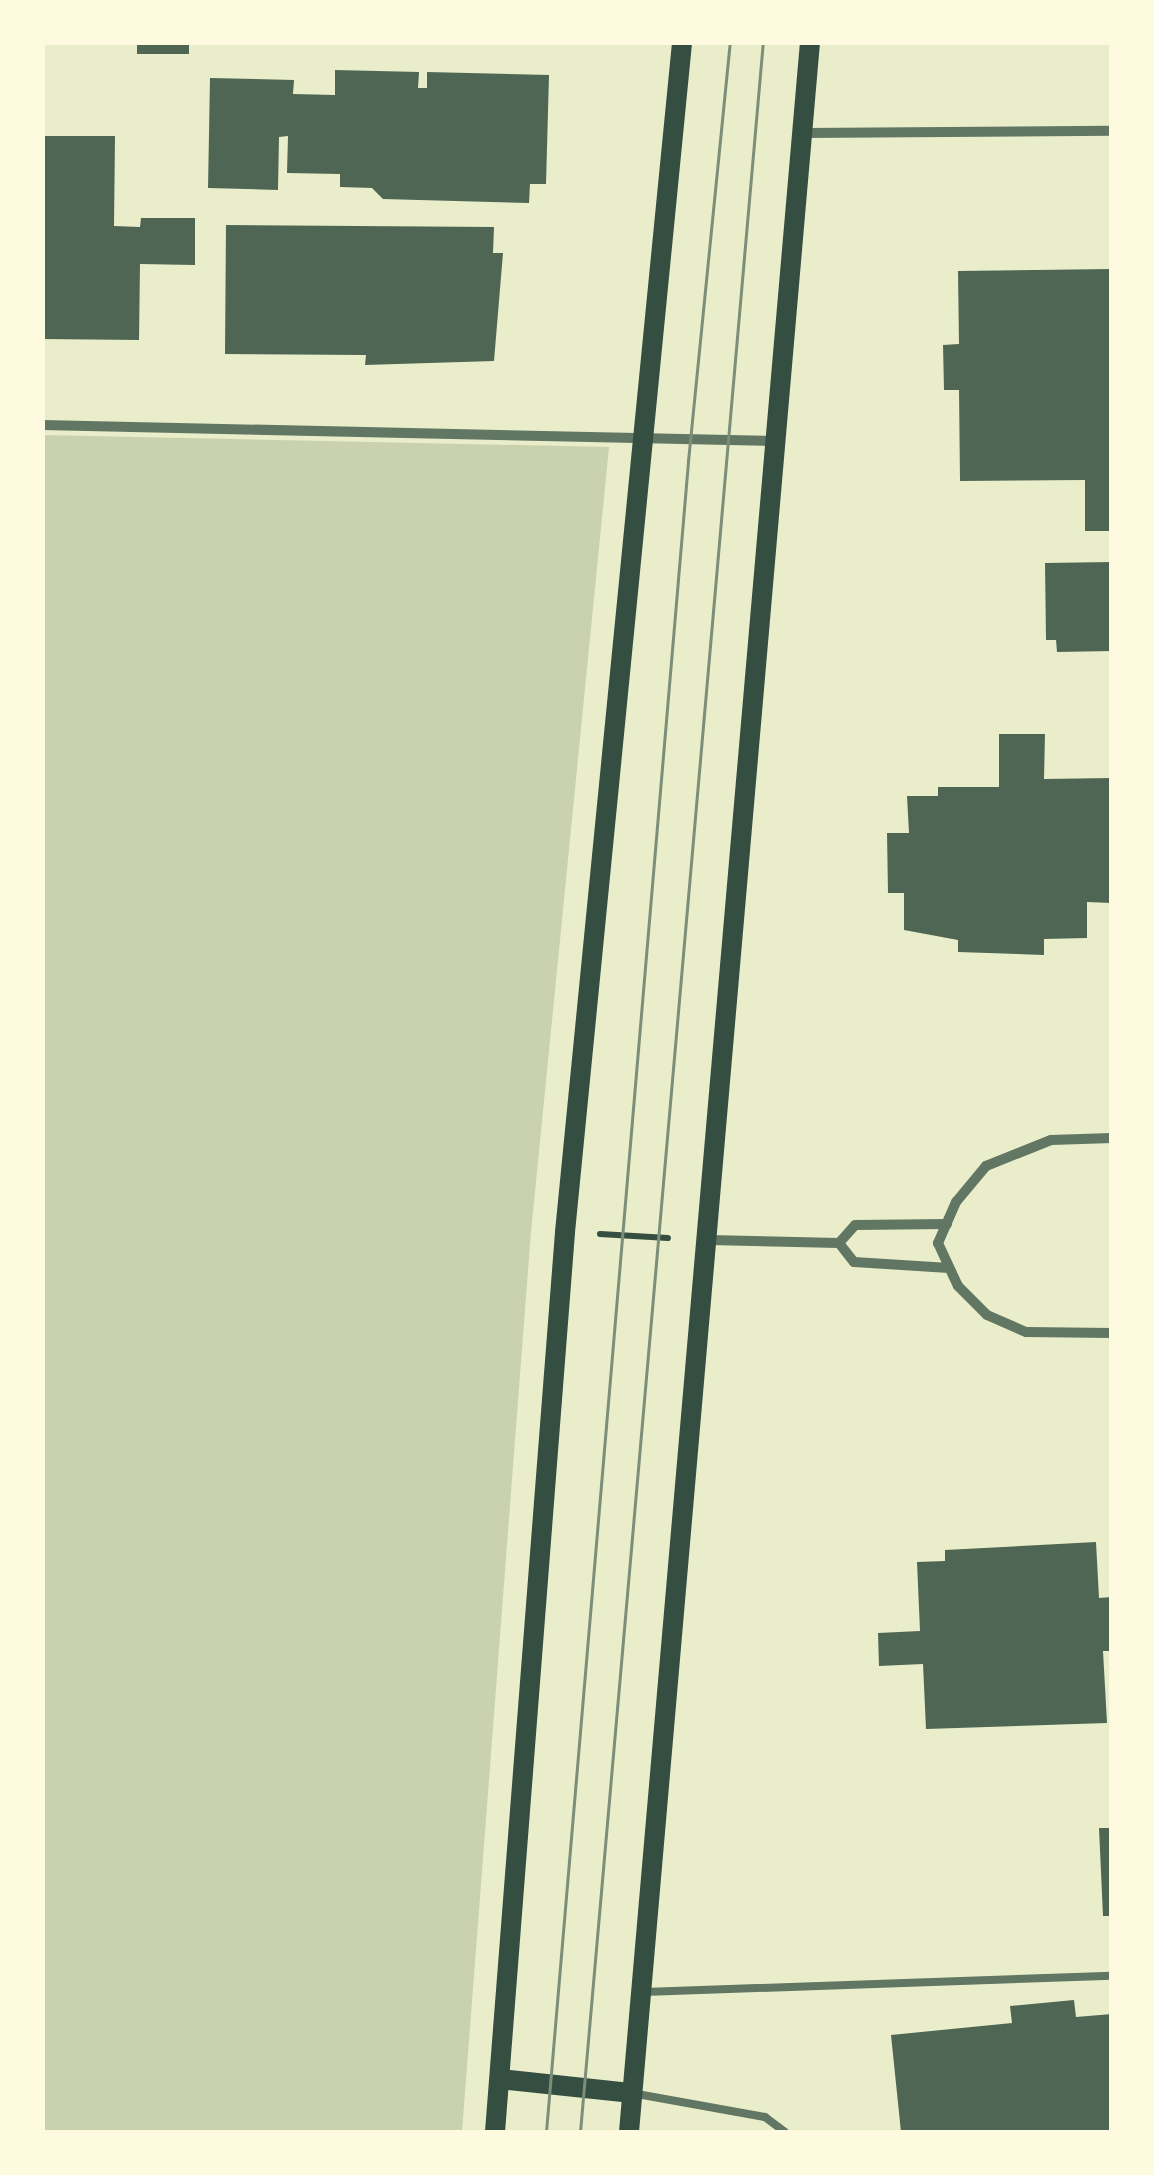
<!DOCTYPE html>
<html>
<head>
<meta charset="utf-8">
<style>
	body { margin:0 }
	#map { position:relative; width:1154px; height:2175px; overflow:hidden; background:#e9edc9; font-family:"Fira Sans",sans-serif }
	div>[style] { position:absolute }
	.green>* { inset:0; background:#cad2ad }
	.building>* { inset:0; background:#4f6655; transform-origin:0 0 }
	.path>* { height:6px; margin:-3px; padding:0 3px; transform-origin:3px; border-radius:3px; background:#344e41 }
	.service>* { height:8px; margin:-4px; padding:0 4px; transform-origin:4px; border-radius:4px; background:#617663 }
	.minor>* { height:10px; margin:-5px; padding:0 5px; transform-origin:5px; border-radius:5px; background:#617663 }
	.secondary>* { height:20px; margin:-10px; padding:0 10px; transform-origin:10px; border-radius:10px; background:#344e41 }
	.tram>* { height:2.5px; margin:-1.25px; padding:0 1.25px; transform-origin:1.25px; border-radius:1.25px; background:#7c8e77 }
	span { translate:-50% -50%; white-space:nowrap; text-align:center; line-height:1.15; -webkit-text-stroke:8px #fefae0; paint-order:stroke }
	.frame { position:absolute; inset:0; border:45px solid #fefae0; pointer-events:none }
</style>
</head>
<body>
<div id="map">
	<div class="green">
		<i style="clip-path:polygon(43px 435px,609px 447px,531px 1232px,462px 2132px,43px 2132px)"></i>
	</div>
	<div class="building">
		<i style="left:137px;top:42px;width:52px;height:12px"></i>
		<i style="clip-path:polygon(335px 70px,419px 72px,418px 88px,427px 88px,427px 72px,549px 75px,546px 184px,530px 184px,529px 203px,383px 199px,372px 188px,340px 187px,340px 174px,287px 173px,288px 136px,279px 137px,278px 190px,208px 188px,210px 78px,294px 80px,293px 94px,335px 95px)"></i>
		<i style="clip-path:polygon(43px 136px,115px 136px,114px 226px,140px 227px,141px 218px,195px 218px,195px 265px,140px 264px,139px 340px,42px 339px)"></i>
		<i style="clip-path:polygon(226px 225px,494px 227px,493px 253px,503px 253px,494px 361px,365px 365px,366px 355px,225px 354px)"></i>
		<i style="clip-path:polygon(1112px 269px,1112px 531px,1085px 531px,1085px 480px,960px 481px,959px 390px,944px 390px,943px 345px,959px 344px,958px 271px)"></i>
		<i style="clip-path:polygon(1112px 562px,1112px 651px,1057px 652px,1056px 640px,1046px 640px,1045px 563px)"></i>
		<i style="clip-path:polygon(999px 734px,1045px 734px,1044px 779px,1112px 778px,1112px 903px,1087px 902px,1087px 938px,1044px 939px,1044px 955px,958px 952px,958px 940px,904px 930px,904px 893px,888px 893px,887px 833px,909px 833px,907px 796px,938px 796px,938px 787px,999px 787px)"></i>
		<i style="clip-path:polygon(1096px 1542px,1099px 1598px,1112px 1597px,1112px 1651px,1103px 1651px,1107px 1723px,926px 1729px,923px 1664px,879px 1666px,878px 1633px,920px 1631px,917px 1562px,945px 1561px,945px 1550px)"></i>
		<i style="clip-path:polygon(1099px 1828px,1112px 1828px,1112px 1916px,1103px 1916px)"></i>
		<i style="clip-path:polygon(1074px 2000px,1076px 2017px,1112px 2014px,1112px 2132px,901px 2132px,891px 2035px,1012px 2023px,1010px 2006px)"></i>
	</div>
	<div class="path">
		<i style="left:600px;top:1234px;width:68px;rotate:3.4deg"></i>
	</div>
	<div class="service">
		<i style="left:644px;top:1992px;width:468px;rotate:-2deg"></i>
		<i style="left:637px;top:2094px;width:130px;rotate:10.2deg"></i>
		<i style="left:765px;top:2117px;width:25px;rotate:37deg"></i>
	</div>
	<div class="minor">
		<i style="left:804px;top:133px;width:308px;rotate:-0.4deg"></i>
		<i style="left:42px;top:425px;width:734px;rotate:1.25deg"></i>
		<i style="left:1112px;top:1138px;width:61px;rotate:178.1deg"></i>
		<i style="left:1051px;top:1140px;width:70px;rotate:158.2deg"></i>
		<i style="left:986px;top:1166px;width:47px;rotate:129.8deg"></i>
		<i style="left:956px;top:1202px;width:45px;rotate:113.7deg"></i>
		<i style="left:938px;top:1243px;width:47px;rotate:65.1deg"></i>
		<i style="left:958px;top:1286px;width:41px;rotate:45deg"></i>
		<i style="left:987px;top:1315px;width:43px;rotate:23.6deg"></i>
		<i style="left:1026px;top:1332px;width:86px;rotate:0.7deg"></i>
		<i style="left:709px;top:1240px;width:130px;rotate:1.3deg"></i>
		<i style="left:839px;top:1243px;width:24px;rotate:52deg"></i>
		<i style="left:854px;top:1262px;width:95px;rotate:3.6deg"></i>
		<i style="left:839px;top:1243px;width:24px;rotate:-48deg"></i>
		<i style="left:855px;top:1225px;width:92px;rotate:-0.6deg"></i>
	</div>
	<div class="secondary">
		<i style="left:500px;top:2079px;width:133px;rotate:6.1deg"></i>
		<i style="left:495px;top:2132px;width:903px;rotate:-85.55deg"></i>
		<i style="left:565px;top:1232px;width:1196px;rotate:-84.38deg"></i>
		<i style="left:629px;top:2132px;width:2098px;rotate:-85.05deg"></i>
	</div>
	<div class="tram">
		<i style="left:546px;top:2132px;width:1677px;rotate:-85.14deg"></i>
		<i style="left:688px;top:461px;width:421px;rotate:-84.3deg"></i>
		<i style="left:580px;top:2132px;width:2098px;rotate:-85deg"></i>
	</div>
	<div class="frame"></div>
</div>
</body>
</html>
